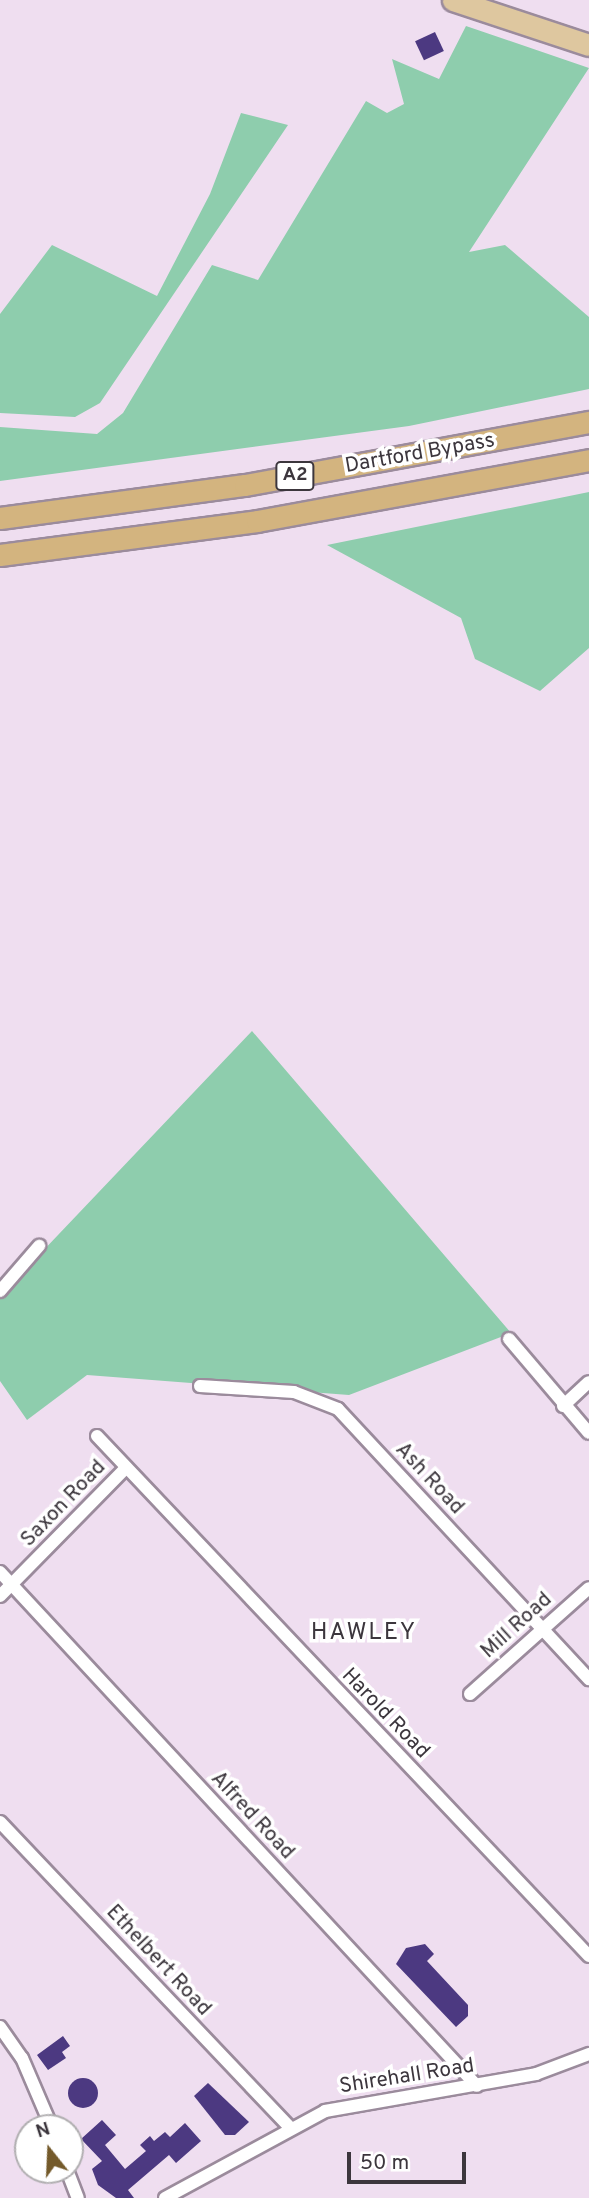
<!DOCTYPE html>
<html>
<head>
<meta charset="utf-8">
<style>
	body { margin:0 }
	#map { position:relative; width:589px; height:2198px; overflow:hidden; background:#efdef0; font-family:Overpass,sans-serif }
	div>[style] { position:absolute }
	.green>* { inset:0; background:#8ecdad }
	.building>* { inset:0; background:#4c3981; transform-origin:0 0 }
	.round { border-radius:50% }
	.roads { filter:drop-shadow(2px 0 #9b8b9c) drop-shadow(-2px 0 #9b8b9c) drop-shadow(0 2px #9b8b9c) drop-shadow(0 -2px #9b8b9c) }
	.minor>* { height:12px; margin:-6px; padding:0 6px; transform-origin:6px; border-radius:6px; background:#fff }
	.primary>* { height:21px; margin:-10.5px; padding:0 10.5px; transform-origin:10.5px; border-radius:10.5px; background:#dec79f }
	.trunk>* { height:21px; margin:-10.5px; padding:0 10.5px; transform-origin:10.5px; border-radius:10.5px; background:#d3b47f }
	span { translate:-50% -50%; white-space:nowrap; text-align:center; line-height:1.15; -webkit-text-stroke:7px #fff; paint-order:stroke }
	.shield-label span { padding:2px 5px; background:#fff; border:2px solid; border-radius:5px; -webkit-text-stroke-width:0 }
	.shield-label { font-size:19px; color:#3c363d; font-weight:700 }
	.street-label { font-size:21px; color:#3c363d }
	.quarter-label { font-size:24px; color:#3c363d; letter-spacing:2px }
	.north { position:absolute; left:14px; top:2114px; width:70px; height:70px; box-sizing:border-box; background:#fff; border:2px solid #b1afb1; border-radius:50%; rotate:342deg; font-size:19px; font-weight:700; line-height:28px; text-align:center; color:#3c363d }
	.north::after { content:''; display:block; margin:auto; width:24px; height:32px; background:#745a2b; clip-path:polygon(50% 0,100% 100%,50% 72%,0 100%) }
	.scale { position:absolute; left:347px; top:2152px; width:119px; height:32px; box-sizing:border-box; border:4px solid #3c363d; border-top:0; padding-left:9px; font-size:21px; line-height:24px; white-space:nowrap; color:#3c363d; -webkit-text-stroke:5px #fff; paint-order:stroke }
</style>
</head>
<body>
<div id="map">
	<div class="green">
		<i style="clip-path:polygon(466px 26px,589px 68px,469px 252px,505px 245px,589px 317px,589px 389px,409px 426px,0 481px,0 427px,97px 434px,123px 413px,212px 265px,258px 280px,366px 101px,387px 113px,404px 104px,392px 59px,439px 79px)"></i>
		<i style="clip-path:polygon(241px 113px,288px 125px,100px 403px,75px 417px,0 413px,0 314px,52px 245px,157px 296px,210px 194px)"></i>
		<i style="clip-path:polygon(589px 492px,589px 648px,540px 691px,475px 659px,461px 618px,327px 545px)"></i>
		<i style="clip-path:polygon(252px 1031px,511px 1333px,349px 1395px,87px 1375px,27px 1420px,0 1381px,0 1296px)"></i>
	</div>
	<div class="building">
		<i style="left:435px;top:32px;width:21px;height:22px;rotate:65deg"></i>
		<i style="clip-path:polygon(425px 1944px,434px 1954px,427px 1961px,468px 2005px,468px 2016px,456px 2027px,396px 1964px,406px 1948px)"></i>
		<i style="clip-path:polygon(63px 2036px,70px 2046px,62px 2052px,66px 2058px,48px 2070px,37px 2055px)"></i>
		<i class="round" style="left:68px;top:2078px;width:30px;height:30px"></i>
		<i style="clip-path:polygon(208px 2083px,249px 2122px,235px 2135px,225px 2135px,194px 2096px)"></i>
		<i style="clip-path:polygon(102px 2120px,116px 2135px,105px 2145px,125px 2169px,146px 2151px,140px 2145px,150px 2136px,154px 2141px,165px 2132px,170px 2137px,185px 2123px,201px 2141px,176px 2163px,169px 2155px,128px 2190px,134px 2198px,116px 2198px,98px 2185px,92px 2169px,102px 2161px,81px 2139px)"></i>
	</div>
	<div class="roads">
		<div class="minor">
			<i style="left:0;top:1291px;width:60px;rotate:-49.1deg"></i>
			<i style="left:509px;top:1339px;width:123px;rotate:49.6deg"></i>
			<i style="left:200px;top:1386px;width:94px;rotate:3.7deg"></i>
			<i style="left:294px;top:1392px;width:47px;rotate:21.1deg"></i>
			<i style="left:338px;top:1409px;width:369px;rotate:47.1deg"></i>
			<i style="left:563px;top:1406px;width:35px;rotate:-43deg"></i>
			<i style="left:97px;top:1436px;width:716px;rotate:46.58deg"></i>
			<i style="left:0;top:1572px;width:701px;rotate:47.14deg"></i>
			<i style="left:0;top:1596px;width:180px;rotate:-45.5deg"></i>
			<i style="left:470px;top:1694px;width:159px;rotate:-41.7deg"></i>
			<i style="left:0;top:1822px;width:419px;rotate:46.5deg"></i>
			<i style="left:0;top:2027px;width:38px;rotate:55deg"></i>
			<i style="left:22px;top:2058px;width:76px;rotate:66.8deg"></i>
			<i style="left:67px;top:2170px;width:30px;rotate:69deg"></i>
			<i style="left:165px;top:2198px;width:182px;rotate:-28.5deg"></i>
			<i style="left:325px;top:2111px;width:214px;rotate:-9.9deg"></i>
			<i style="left:536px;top:2074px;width:57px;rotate:-20.7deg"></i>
		</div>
		<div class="primary">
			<i style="left:453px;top:0;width:143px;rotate:18.3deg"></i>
		</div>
		<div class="trunk">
			<i style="left:0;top:518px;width:247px;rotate:-7.7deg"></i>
			<i style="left:245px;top:485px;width:350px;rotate:-10.4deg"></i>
			<i style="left:0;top:555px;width:259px;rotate:-7.5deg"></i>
			<i style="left:257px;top:521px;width:338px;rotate:-10.4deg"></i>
		</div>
	</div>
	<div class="shield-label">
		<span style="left:295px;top:476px">A2</span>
	</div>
	<div class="street-label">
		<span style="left:420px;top:454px;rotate:-10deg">Dartford Bypass</span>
		<span style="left:429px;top:1479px;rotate:47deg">Ash Road</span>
		<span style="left:64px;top:1504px;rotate:-46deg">Saxon Road</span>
		<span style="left:517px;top:1626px;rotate:-42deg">Mill Road</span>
		<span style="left:385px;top:1714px;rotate:46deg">Harold Road</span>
		<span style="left:252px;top:1816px;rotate:47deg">Alfred Road</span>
		<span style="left:158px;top:1961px;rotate:47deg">Ethelbert Road</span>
		<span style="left:407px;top:2077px;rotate:-9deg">Shirehall Road</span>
	</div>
	<div class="quarter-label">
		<span style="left:364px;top:1634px">HAWLEY</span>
	</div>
	<div class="north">N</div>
	<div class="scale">50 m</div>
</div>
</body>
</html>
